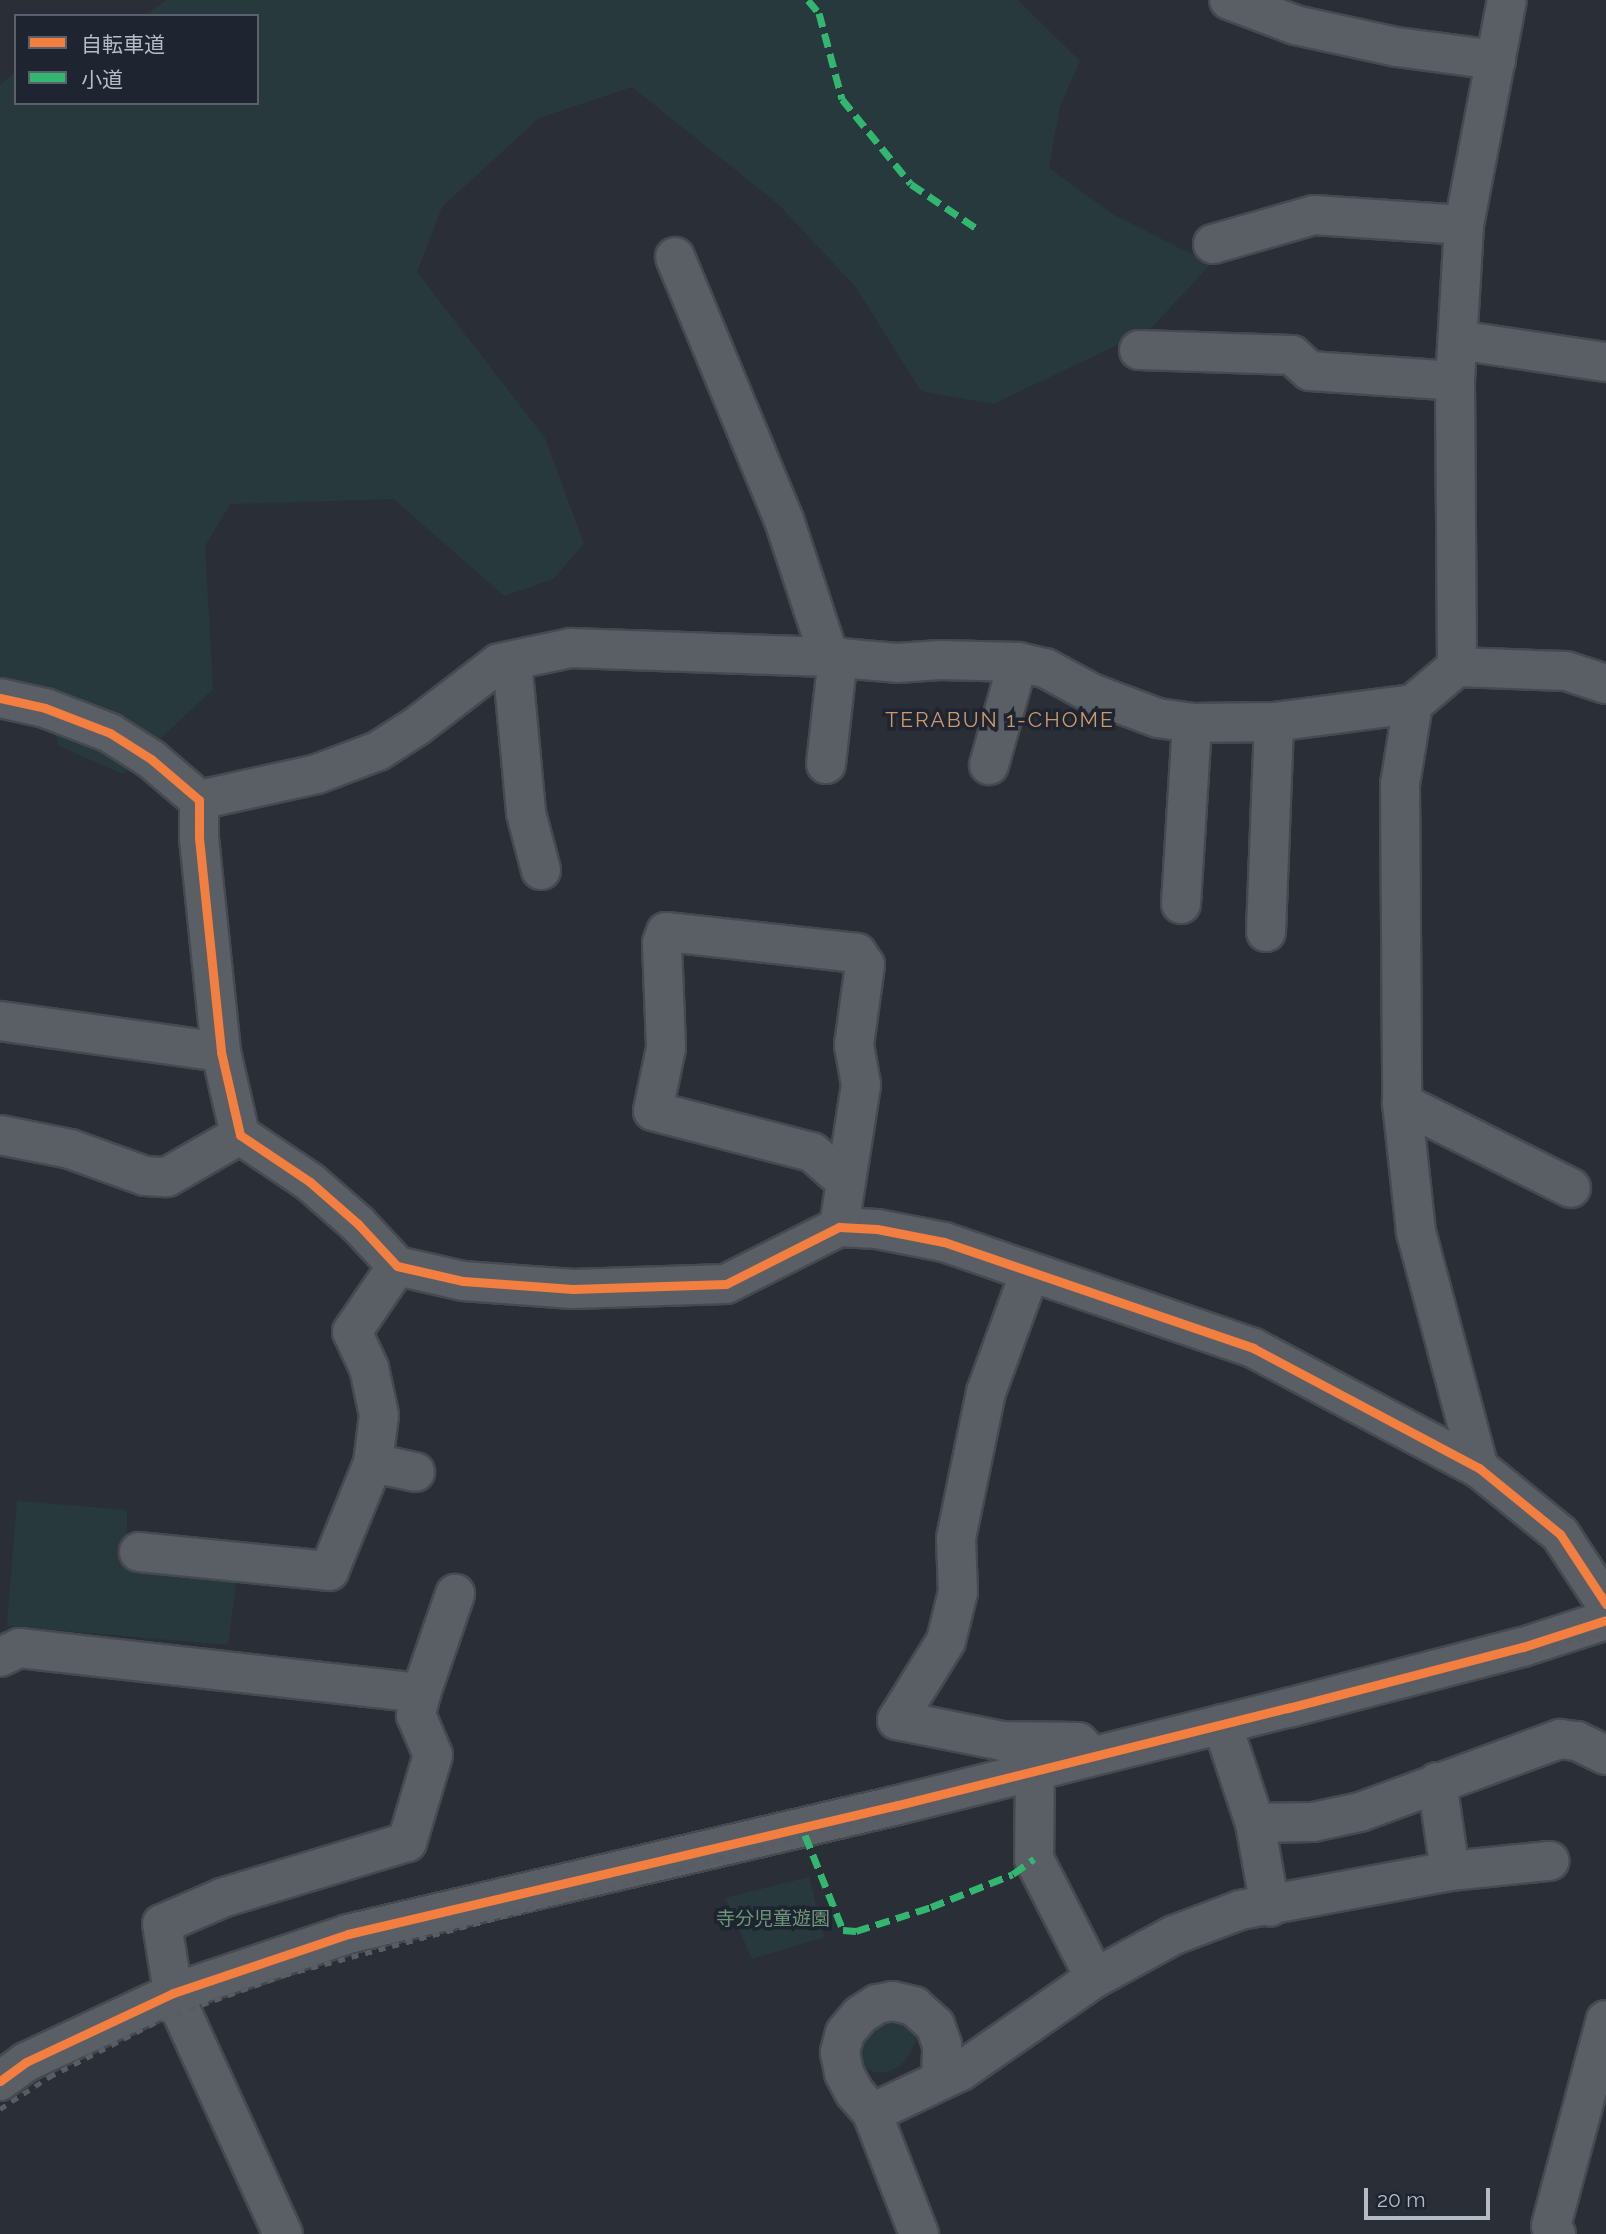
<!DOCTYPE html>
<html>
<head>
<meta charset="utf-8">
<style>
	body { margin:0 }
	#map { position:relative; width:1606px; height:2234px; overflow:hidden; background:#2a2f37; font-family:Raleway,"Noto Sans JP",sans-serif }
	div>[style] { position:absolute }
	.green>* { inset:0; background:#27393c }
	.roads { filter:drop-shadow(2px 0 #464a50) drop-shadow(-2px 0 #464a50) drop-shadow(0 2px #464a50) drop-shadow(0 -2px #464a50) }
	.minor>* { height:38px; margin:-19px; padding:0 19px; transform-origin:19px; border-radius:19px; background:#5a5e65 }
	.rail>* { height:5px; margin-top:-2.5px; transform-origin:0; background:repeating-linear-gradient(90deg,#595c62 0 7px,transparent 0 14px) }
	.quiet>* { height:7px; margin-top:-3.5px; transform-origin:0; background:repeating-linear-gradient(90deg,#33b770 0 14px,transparent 0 21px) }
	.cycleway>* { height:9px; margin:-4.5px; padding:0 4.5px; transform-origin:4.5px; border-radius:4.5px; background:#f27e40 }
	span { translate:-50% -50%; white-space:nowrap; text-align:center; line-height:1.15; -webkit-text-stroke:7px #1e2531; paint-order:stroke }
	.park-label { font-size:19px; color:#6d9778 }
	.neighbourhood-label { font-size:21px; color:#ce9869; letter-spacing:2px }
	.legend { position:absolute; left:14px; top:14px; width:245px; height:91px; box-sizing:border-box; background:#1e2531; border:2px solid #5a616d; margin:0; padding:9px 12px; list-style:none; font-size:21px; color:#b5bbc7 }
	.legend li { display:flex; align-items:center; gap:14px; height:35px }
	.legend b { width:35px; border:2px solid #5a616d }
	.scale { position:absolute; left:1364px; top:2188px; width:126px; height:32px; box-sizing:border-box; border:4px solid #b5bbc7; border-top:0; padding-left:9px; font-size:21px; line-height:24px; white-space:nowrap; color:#b5bbc7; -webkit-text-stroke:5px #1e2531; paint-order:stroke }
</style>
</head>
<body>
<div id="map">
	<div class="green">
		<i style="clip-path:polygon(166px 0,1018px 0,1080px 61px,1060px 106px,1049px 168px,1114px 215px,1211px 264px,1149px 330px,993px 404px,921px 391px,855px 286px,778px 204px,632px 87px,539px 118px,442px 207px,417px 272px,545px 438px,584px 544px,553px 579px,504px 596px,394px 499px,230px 504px,205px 546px,213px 689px,123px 774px,59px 746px,45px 697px,0 686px,0 85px,16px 72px,16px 103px,257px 103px,257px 16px,144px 16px)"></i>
		<i style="clip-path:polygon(17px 1501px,127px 1510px,127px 1560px,237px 1575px,228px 1645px,7px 1626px)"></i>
		<i style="clip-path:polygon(809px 1877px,824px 1937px,752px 1959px,725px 1898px)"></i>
		<i style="clip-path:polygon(885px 2021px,909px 2026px,916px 2033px,917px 2040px,906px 2060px,898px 2067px,888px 2072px,873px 2072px,855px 2059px,861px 2035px)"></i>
	</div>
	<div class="roads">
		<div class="minor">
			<i style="left:1229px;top:0;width:71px;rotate:20.7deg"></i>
			<i style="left:1295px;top:25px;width:104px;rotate:12.2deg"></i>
			<i style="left:1397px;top:47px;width:100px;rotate:7.5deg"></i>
			<i style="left:1213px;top:244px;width:105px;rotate:-16deg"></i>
			<i style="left:1314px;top:215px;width:150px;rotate:3.8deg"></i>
			<i style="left:675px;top:257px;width:285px;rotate:67.5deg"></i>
			<i style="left:784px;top:520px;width:144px;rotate:71.8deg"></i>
			<i style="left:1458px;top:340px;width:150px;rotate:8.5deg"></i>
			<i style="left:1139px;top:350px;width:153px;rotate:1.9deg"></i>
			<i style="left:1292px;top:355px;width:24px;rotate:42deg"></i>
			<i style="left:1310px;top:371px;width:145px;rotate:3.9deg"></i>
			<i style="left:512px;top:661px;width:153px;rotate:84.7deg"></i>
			<i style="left:526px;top:813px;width:59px;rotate:75.3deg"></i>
			<i style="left:1457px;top:667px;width:286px;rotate:-90.4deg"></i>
			<i style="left:1455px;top:381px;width:156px;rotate:-86.7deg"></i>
			<i style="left:1464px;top:225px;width:229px;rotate:-79.2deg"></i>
			<i style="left:0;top:698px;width:46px;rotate:12.5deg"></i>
			<i style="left:45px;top:708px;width:70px;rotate:21deg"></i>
			<i style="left:110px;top:733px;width:49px;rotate:32.4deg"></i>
			<i style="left:151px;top:759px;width:63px;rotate:40.5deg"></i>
			<i style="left:199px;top:800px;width:38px;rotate:90deg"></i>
			<i style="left:199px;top:838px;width:215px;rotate:84.1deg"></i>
			<i style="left:221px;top:1052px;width:85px;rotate:77.1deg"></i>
			<i style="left:240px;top:1135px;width:84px;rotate:33.9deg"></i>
			<i style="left:310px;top:1182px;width:64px;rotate:41.2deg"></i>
			<i style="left:358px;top:1224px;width:57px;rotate:47.1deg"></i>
			<i style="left:397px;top:1266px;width:68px;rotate:12.8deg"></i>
			<i style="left:463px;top:1281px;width:110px;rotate:4.2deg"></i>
			<i style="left:573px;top:1289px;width:153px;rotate:-1.9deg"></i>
			<i style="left:726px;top:1284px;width:127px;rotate:-26.8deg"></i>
			<i style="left:839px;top:1227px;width:38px;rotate:3deg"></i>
			<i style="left:877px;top:1229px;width:68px;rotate:11deg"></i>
			<i style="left:944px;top:1242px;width:327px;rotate:18.9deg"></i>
			<i style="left:1253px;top:1348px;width:256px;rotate:28deg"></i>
			<i style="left:1479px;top:1468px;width:104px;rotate:39.2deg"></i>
			<i style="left:1560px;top:1534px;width:84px;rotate:56.7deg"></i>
			<i style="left:1413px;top:704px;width:81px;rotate:99.2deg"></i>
			<i style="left:1400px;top:784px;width:319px;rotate:89.6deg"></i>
			<i style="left:1402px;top:1103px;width:130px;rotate:83.8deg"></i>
			<i style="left:1416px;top:1232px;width:244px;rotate:75.1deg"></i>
			<i style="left:826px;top:764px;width:108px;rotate:-83.6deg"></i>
			<i style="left:989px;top:765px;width:107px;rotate:-74.3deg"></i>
			<i style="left:199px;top:800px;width:121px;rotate:-12.4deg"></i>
			<i style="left:317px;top:774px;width:65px;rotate:-20.7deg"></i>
			<i style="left:378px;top:751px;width:46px;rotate:-32.7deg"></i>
			<i style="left:417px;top:726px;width:103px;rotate:-37.5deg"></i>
			<i style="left:499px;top:663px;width:74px;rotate:-11.8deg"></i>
			<i style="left:571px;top:648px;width:258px;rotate:2deg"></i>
			<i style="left:829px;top:657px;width:68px;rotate:5deg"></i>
			<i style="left:897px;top:663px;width:43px;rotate:-4deg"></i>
			<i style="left:940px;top:660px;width:78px;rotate:1.5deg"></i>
			<i style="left:1018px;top:662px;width:28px;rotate:13deg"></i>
			<i style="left:1045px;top:668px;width:52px;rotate:28.5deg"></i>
			<i style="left:1091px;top:693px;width:72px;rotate:20.5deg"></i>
			<i style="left:1158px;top:718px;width:34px;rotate:8deg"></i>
			<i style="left:1192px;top:723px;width:82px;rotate:-0.7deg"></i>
			<i style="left:1274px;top:722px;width:140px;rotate:-7.4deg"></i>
			<i style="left:1413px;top:704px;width:57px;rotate:-40.1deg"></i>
			<i style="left:1457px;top:667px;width:109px;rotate:2.1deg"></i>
			<i style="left:1566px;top:671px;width:42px;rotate:18deg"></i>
			<i style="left:1181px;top:904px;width:181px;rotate:-86.5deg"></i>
			<i style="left:1266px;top:932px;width:210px;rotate:-87.8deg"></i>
			<i style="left:0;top:1021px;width:223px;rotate:8deg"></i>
			<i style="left:1402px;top:1103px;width:189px;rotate:26.7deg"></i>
			<i style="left:0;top:1135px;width:71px;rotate:11.3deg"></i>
			<i style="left:70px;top:1149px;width:80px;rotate:19.8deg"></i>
			<i style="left:145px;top:1176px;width:22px;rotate:3deg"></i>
			<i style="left:167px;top:1177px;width:84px;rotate:-29.9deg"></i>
			<i style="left:839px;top:1227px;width:144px;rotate:-81.2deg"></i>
			<i style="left:861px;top:1085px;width:41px;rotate:-99.9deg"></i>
			<i style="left:854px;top:1045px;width:81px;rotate:-82.2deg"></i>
			<i style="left:865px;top:965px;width:14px;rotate:-124deg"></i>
			<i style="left:857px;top:953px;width:192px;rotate:-173.7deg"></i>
			<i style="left:666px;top:932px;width:12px;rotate:110deg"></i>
			<i style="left:662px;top:943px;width:105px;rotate:87.8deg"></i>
			<i style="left:666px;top:1048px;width:64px;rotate:101.7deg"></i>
			<i style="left:653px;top:1111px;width:164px;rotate:14.5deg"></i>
			<i style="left:812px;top:1152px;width:45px;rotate:41.4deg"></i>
			<i style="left:1030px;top:1272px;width:128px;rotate:110.1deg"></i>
			<i style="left:986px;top:1392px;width:149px;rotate:101.6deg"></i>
			<i style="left:956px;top:1538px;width:54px;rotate:87.9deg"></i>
			<i style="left:958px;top:1592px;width:50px;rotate:103.8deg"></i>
			<i style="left:946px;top:1641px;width:93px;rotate:121.8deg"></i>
			<i style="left:897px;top:1720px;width:107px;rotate:11.3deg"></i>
			<i style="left:1002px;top:1741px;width:76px;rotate:0.8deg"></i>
			<i style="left:1078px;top:1742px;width:13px;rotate:45deg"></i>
			<i style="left:373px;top:1463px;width:43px;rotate:12.1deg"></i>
			<i style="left:139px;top:1552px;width:191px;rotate:5.7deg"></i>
			<i style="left:329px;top:1571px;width:117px;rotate:-67.8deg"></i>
			<i style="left:373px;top:1463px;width:48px;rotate:-82.9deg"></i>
			<i style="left:379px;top:1415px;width:48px;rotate:-102deg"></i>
			<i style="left:369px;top:1368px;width:40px;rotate:-115deg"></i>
			<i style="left:352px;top:1332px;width:80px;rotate:-55.7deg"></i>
			<i style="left:0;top:1657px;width:21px;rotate:-25deg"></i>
			<i style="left:19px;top:1648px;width:405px;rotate:6.4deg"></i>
			<i style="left:421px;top:1693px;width:23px;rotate:103deg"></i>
			<i style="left:416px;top:1715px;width:43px;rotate:67deg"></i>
			<i style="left:433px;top:1755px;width:91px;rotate:106.6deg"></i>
			<i style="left:407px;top:1842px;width:193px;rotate:163.2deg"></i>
			<i style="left:222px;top:1898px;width:65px;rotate:156.6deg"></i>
			<i style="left:162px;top:1924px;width:70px;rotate:80.9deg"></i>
			<i style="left:173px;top:1993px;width:265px;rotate:65.5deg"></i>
			<i style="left:421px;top:1693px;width:105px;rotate:-71deg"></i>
			<i style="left:1222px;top:1724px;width:104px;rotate:71.6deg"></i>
			<i style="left:1255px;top:1823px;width:85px;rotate:79.9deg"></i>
			<i style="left:1035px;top:1770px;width:89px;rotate:90.6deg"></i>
			<i style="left:1034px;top:1859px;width:134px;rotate:62.9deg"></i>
			<i style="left:1437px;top:1782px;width:90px;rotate:81.7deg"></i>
			<i style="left:1255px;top:1823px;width:58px;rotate:-1deg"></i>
			<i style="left:1313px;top:1822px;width:48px;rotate:-12deg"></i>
			<i style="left:1360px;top:1812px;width:213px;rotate:-20.1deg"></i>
			<i style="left:1560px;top:1739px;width:17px;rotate:7deg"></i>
			<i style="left:1577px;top:1741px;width:32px;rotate:26deg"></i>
			<i style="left:941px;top:2080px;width:35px;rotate:-88deg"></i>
			<i style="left:942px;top:2045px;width:21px;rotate:-109deg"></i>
			<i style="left:935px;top:2025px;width:28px;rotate:-138deg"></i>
			<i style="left:914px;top:2006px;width:22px;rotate:-167deg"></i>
			<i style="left:893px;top:2001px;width:16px;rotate:169deg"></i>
			<i style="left:877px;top:2004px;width:20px;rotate:147deg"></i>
			<i style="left:860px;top:2015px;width:23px;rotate:130deg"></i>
			<i style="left:845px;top:2033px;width:20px;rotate:105deg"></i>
			<i style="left:840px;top:2052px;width:21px;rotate:79deg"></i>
			<i style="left:844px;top:2073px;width:21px;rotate:62deg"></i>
			<i style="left:854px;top:2092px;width:28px;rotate:49deg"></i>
			<i style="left:872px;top:2113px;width:98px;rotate:-25.3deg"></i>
			<i style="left:961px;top:2071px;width:163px;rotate:-34.8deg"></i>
			<i style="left:1095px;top:1978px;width:90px;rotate:-28.6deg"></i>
			<i style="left:1174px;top:1935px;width:71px;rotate:-20.7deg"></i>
			<i style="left:1240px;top:1910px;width:214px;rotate:-10.5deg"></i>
			<i style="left:1450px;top:1871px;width:100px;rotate:-5.8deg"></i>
			<i style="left:0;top:2081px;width:32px;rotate:-36deg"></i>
			<i style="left:26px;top:2062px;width:162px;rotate:-25.1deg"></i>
			<i style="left:173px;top:1993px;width:185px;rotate:-18.6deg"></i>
			<i style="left:348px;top:1934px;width:565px;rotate:-13.2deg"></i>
			<i style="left:898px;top:1805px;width:402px;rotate:-14deg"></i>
			<i style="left:1288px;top:1708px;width:243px;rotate:-14.6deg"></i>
			<i style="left:1523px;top:1647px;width:87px;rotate:-18deg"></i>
			<i style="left:872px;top:2113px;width:130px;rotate:68.8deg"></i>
			<i style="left:1556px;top:2234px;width:9px;rotate:-122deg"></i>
			<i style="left:1551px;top:2226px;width:213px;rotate:-75.1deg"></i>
		</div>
	</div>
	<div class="rail">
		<i style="left:0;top:2109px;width:59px;rotate:-33.1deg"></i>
		<i style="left:49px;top:2077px;width:127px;rotate:-27.2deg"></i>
		<i style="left:162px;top:2019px;width:130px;rotate:-19.8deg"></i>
		<i style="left:284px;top:1975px;width:539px;rotate:-15.04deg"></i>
		<i style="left:805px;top:1835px;width:826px;rotate:-14.22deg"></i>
	</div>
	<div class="quiet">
		<i style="left:808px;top:0;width:17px;rotate:50deg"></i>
		<i style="left:819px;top:13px;width:89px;rotate:75deg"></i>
		<i style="left:842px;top:99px;width:109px;rotate:50.9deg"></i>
		<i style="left:911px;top:184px;width:82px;rotate:34.1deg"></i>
		<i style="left:805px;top:1835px;width:102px;rotate:68.2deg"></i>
		<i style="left:843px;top:1930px;width:13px;rotate:4deg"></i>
		<i style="left:856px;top:1931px;width:79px;rotate:-17.7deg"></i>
		<i style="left:931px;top:1907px;width:88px;rotate:-21.9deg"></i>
		<i style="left:1013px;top:1874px;width:26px;rotate:-36deg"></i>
	</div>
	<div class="cycleway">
		<i style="left:0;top:698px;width:46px;rotate:12.5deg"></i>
		<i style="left:45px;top:708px;width:70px;rotate:21deg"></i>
		<i style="left:110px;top:733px;width:49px;rotate:32.4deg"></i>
		<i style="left:151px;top:759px;width:63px;rotate:40.5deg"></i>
		<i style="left:199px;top:800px;width:38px;rotate:90deg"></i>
		<i style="left:199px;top:838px;width:215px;rotate:84.1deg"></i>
		<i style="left:221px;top:1052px;width:85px;rotate:77.1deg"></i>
		<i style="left:240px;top:1135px;width:84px;rotate:33.9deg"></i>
		<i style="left:310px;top:1182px;width:64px;rotate:41.2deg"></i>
		<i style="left:358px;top:1224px;width:57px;rotate:47.1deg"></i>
		<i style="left:397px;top:1266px;width:68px;rotate:12.8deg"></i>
		<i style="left:463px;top:1281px;width:110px;rotate:4.2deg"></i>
		<i style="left:573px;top:1289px;width:153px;rotate:-1.9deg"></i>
		<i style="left:726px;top:1284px;width:127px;rotate:-26.8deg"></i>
		<i style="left:839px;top:1227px;width:38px;rotate:3deg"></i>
		<i style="left:877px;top:1229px;width:68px;rotate:11deg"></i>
		<i style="left:944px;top:1242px;width:327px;rotate:18.9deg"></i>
		<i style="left:1253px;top:1348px;width:256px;rotate:28deg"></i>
		<i style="left:1479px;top:1468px;width:104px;rotate:39.2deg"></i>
		<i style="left:1560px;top:1534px;width:84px;rotate:56.7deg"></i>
		<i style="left:0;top:2081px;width:32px;rotate:-36deg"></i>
		<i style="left:26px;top:2062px;width:162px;rotate:-25.1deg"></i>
		<i style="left:173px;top:1993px;width:185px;rotate:-18.6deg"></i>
		<i style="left:348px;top:1934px;width:565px;rotate:-13.2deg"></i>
		<i style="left:898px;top:1805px;width:402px;rotate:-14deg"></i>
		<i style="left:1288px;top:1708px;width:243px;rotate:-14.6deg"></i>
		<i style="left:1523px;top:1647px;width:87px;rotate:-18deg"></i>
	</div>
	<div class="park-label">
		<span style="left:773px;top:1919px">寺分児童遊園</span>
	</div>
	<div class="neighbourhood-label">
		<span style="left:1000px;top:720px">TERABUN 1-CHOME</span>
	</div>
	<ul class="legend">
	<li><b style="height:9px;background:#f27e40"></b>自転車道</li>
	<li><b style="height:9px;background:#33b770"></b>小道</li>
	</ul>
	<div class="scale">20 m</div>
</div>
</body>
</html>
